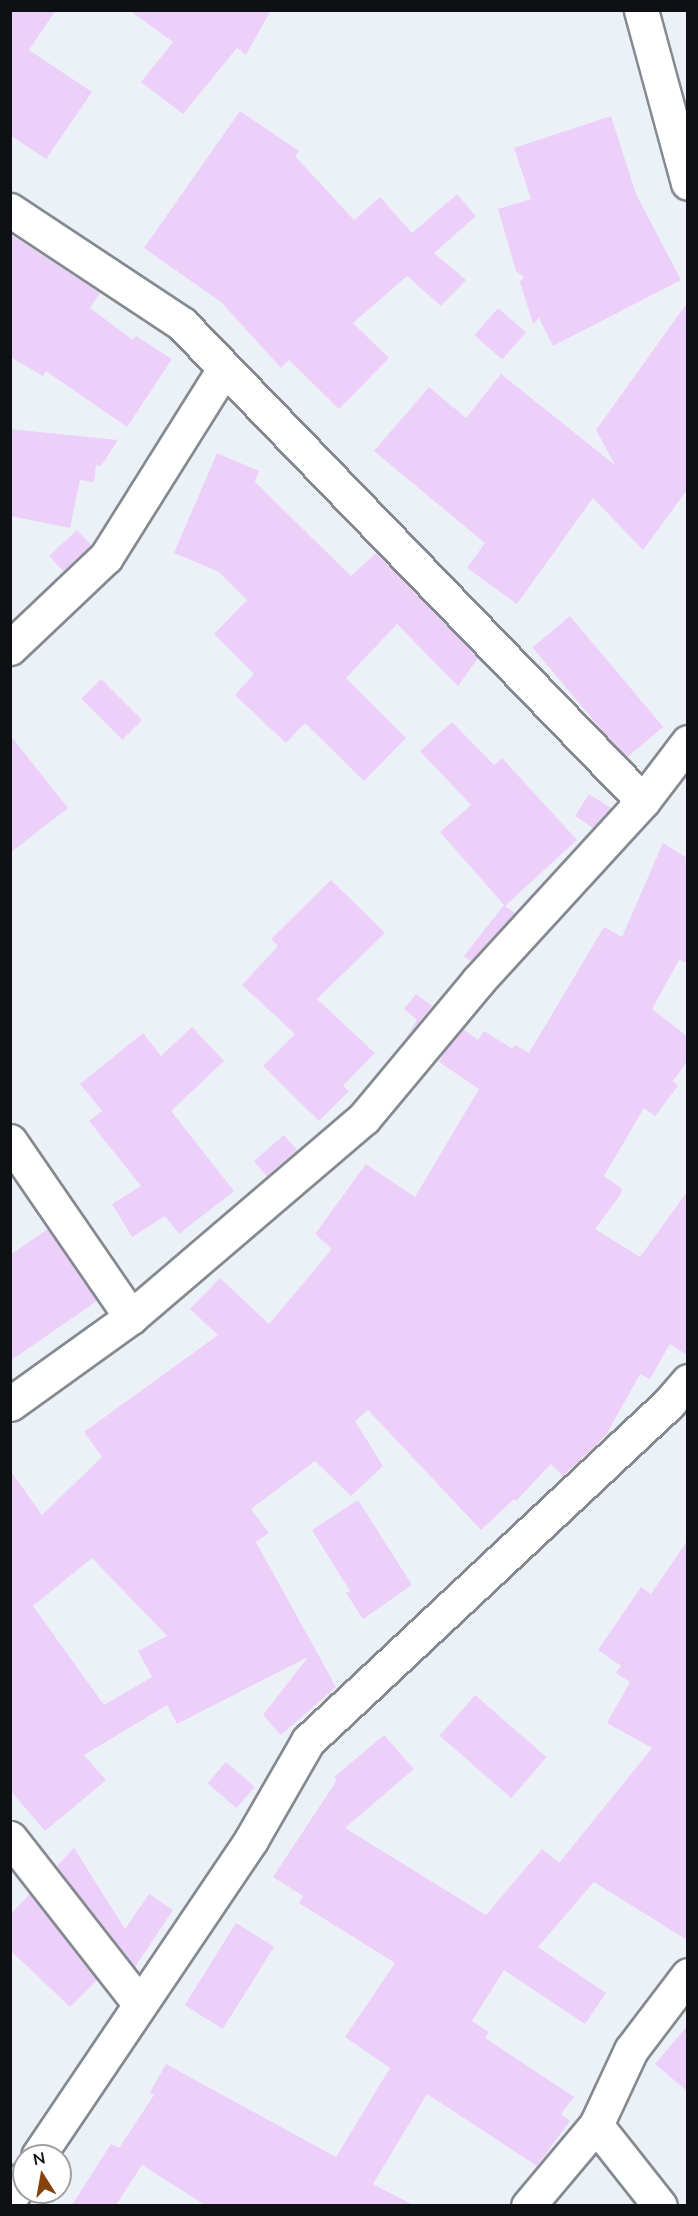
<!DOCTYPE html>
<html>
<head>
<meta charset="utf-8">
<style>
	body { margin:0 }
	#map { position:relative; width:698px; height:2216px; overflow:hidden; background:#ecf1f8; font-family:Mulish,sans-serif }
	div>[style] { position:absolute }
	.building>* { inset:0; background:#edd0fa; transform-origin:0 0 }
	.roads { filter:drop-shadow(2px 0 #858a90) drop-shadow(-2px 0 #858a90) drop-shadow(0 2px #858a90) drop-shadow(0 -2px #858a90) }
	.street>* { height:33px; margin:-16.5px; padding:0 16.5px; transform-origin:16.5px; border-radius:16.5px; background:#fff }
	span { translate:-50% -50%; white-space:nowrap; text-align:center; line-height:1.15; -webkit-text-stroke:4.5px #fff; paint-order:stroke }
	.frame { position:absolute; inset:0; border:12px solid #0f1013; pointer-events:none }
	.north { position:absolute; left:12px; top:2144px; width:60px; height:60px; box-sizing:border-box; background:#fff; border:2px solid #9f9fa1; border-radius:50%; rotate:349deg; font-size:16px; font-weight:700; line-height:24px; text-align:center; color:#0f1013 }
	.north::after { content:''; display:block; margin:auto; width:21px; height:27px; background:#84430c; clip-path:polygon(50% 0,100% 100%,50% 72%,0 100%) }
</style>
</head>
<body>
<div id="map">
	<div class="building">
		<i style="clip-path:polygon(10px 10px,56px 10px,29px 50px,92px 92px,46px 159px,10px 135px)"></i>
		<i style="clip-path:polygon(129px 10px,271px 10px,246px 55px,237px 48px,183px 114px,141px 82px,173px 42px)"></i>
		<i style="clip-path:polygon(240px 111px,299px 151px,295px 156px,354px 220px,380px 197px,412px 233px,457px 194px,476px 216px,434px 253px,466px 280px,441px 306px,407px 276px,353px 323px,389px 358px,339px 409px,289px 360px,281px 368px,221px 302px,144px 248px)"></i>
		<i style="clip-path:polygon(611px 116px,636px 194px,681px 280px,553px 346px,539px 318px,533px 324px,520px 282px,524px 277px,516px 271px,498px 209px,531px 199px,514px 148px)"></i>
		<i style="clip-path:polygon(10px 234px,100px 293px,90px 308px,133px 340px,136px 336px,172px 359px,127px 427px,46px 371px,43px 376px,10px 357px)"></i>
		<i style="clip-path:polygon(687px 303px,687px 490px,643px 550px,593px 498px,517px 604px,467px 568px,485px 543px,374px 451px,429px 387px,466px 418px,501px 374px,615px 465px,596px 430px)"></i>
		<i style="left:498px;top:308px;width:37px;height:36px;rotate:41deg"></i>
		<i style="clip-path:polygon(10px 429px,118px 440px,101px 466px,96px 465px,94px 482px,80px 480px,70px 528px,10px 516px)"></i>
		<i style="clip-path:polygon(217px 453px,259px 471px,255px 482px,351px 576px,376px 553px,478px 658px,458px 686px,397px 624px,346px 678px,406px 738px,364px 781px,305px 723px,286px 743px,235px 695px,254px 674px,214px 634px,247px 600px,219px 572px,174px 553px)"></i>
		<i style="left:77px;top:530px;width:21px;height:38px;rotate:47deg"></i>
		<i style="left:570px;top:616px;width:145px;height:49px;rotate:50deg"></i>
		<i style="left:101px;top:679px;width:58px;height:28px;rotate:45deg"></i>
		<i style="clip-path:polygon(452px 722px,494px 765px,502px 758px,577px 840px,505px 906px,515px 913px,471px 961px,464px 956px,504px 905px,440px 832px,471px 805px,420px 751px)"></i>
		<i style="clip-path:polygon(10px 735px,68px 808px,10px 853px)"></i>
		<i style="clip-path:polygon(589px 794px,611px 808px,593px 828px,575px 816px)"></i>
		<i style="clip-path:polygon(evenodd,663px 843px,687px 858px,687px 963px,679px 960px,652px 1009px,687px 1036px,687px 1062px,673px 1081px,678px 1086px,655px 1116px,644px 1108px,604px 1176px,621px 1188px,621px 1194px,595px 1229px,640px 1257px,687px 1192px,687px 1355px,670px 1344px,650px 1379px,640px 1374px,606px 1435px,595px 1446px,563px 1476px,551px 1464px,516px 1501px,514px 1499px,481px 1530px,368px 1410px,355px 1421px,383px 1466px,351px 1496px,315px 1461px,251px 1509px,269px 1533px,256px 1542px,336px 1687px,281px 1735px,263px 1715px,308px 1657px,177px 1724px,167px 1705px,84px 1755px,106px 1780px,45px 1831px,10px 1790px,10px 1470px,42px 1515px,102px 1457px,84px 1432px,218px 1335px,190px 1309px,220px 1278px,269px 1324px,332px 1249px,315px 1234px,366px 1164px,415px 1197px,479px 1089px,439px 1062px,447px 1048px,463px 1029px,478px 1040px,484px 1031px,513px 1049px,515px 1045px,529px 1053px,604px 927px,622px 937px,663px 843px,92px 1558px,167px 1636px,138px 1651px,152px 1677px,104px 1705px,33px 1606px,92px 1558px)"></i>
		<i style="clip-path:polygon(331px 880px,385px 933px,317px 999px,375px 1053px,343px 1086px,349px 1091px,319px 1121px,263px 1066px,295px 1034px,242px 985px,278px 946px,271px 939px)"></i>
		<i style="clip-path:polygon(416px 994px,432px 1006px,405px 1040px,417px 1020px,404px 1009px)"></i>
		<i style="clip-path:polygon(192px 1027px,224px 1061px,171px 1111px,234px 1191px,179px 1234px,165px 1216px,132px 1237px,112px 1204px,141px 1186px,89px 1121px,102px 1111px,80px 1084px,143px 1033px,161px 1056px)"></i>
		<i style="left:284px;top:1135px;width:20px;height:40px;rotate:49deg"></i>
		<i style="clip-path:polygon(48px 1229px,97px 1301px,10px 1361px,10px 1255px)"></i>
		<i style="clip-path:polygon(358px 1500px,412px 1585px,363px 1619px,346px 1593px,350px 1591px,312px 1530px)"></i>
		<i style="clip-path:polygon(687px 1541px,687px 1940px,594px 1882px,538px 1947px,606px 1993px,585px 2024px,504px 1970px,472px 2021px,489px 2032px,485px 2038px,574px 2097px,561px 2114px,570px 2121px,537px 2166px,427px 2094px,373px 2184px,413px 2205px,205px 2205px,142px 2165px,116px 2205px,72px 2205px,111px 2144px,119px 2148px,154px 2095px,150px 2092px,166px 2064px,336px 2157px,390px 2068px,345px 2037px,395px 1963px,299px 1903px,303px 1896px,273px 1877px,337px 1780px,334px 1777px,384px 1735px,414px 1769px,345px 1828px,486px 1915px,542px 1849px,559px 1863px,652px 1748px,607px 1723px,630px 1682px,616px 1673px,621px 1666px,598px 1650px,641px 1587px,651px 1594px)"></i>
		<i style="left:475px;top:1695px;width:95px;height:54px;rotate:41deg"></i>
		<i style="left:226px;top:1762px;width:38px;height:28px;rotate:41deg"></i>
		<i style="clip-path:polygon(74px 1848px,125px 1929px,149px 1894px,173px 1910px,135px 1967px,56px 1867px)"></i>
		<i style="clip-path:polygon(30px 1894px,97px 1980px,70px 2007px,10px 1950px,10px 1915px)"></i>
		<i style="left:236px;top:1923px;width:45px;height:97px;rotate:32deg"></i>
		<i style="clip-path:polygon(687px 2026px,687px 2091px,655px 2064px)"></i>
	</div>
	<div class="roads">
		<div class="street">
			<i style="left:641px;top:10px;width:179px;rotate:74.8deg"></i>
			<i style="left:10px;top:210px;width:206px;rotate:33.5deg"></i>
			<i style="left:182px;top:324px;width:663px;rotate:45.98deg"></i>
			<i style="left:10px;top:648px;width:132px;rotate:-43.5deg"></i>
			<i style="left:106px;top:557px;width:222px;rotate:-57.9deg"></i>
			<i style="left:10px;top:1141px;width:214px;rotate:55.5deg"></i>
			<i style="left:10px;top:1404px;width:149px;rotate:-35.7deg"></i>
			<i style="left:131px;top:1317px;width:306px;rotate:-40.5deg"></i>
			<i style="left:364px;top:1118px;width:178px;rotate:-50.2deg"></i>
			<i style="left:478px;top:981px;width:244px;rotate:-47.5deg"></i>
			<i style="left:643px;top:801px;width:74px;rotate:-52.7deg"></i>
			<i style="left:10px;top:1838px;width:209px;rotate:52deg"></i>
			<i style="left:596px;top:2125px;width:103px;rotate:51.7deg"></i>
			<i style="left:38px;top:2156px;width:381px;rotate:-56deg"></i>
			<i style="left:251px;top:1840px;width:114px;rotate:-60.1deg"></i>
			<i style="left:308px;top:1741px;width:495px;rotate:-43.1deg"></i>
			<i style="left:669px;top:1403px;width:29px;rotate:-49deg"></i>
			<i style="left:10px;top:2198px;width:24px;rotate:-55deg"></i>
			<i style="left:528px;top:2206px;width:106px;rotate:-50deg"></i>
			<i style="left:596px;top:2125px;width:83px;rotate:-65deg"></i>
			<i style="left:631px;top:2050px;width:94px;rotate:-52.8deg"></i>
		</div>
	</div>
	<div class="frame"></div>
	<div class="north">N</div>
</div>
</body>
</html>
